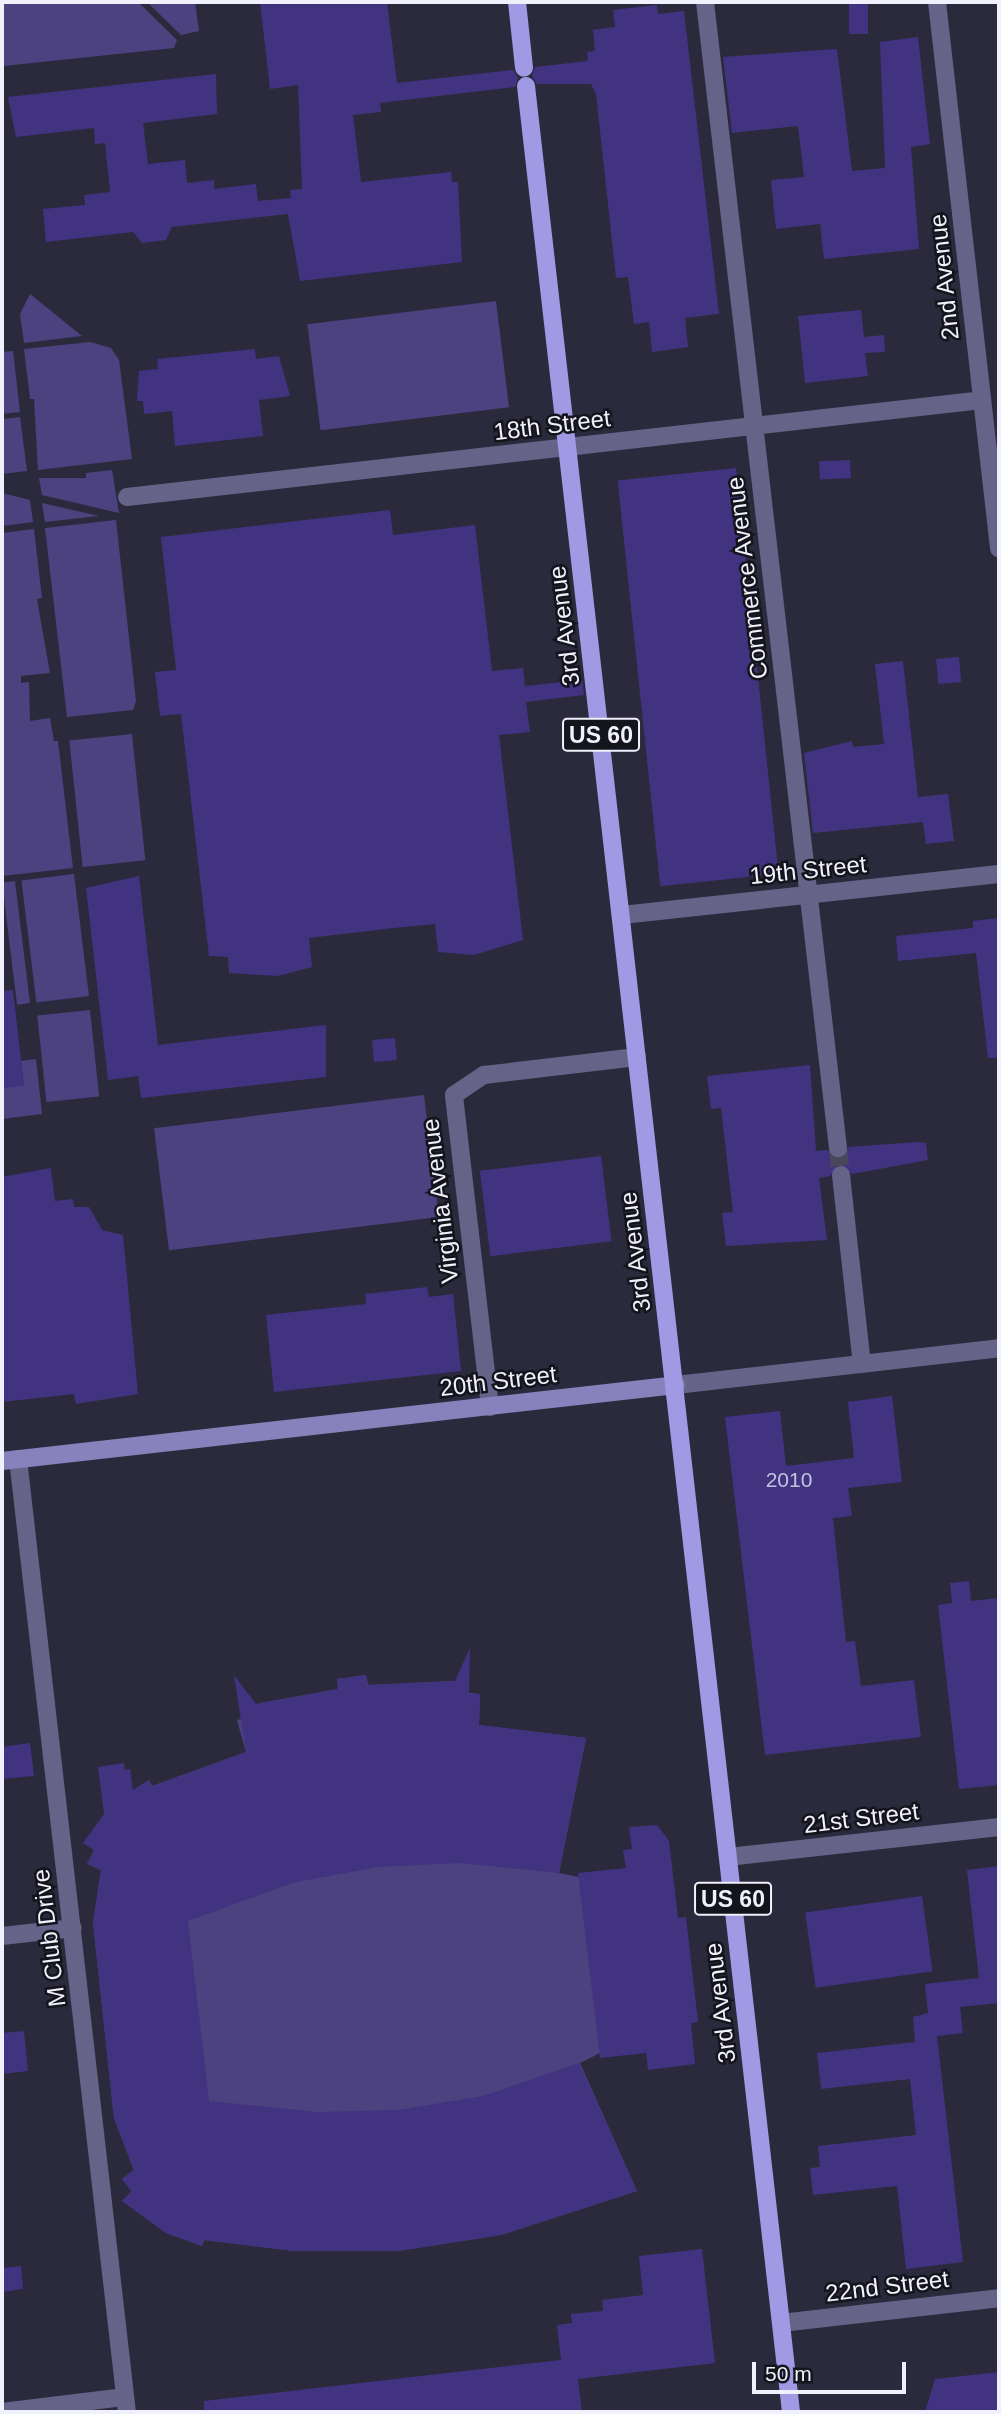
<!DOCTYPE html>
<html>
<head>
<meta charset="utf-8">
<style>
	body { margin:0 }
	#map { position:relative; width:1001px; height:2414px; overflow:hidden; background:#2b2a3d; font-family:Helvetica,sans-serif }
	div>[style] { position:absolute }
	.green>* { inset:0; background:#4b427f; transform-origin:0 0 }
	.building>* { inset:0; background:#423381; transform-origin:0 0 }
	.street-tunnel>* { height:18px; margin-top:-9px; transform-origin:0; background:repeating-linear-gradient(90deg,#49485a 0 18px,transparent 0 27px) }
	.street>* { height:18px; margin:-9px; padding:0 9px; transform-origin:9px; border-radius:9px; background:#666388 }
	.secondary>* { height:18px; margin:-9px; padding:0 9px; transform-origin:9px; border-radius:9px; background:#8782bb }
	.primary>* { height:18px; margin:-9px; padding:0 9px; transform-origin:9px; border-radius:9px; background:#a099e3 }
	span { translate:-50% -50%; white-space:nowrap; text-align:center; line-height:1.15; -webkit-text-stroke:5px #14141c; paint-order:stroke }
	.number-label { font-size:21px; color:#c5c1de }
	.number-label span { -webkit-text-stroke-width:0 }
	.shield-label span { padding:2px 5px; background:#14141c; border:2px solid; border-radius:5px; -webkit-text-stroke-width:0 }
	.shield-label { font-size:23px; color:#f1f0fd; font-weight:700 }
	.street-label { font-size:24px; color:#f1f0fd }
	.frame { position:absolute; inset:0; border:4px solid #f1f0fd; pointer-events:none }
	.scale { position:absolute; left:752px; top:2362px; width:154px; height:32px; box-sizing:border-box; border:4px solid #f1f0fd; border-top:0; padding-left:9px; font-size:21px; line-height:24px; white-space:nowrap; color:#f1f0fd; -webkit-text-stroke:5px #14141c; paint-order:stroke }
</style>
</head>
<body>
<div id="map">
	<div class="green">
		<i style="clip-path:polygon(2px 2px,138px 2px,177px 40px,174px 48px,4px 66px)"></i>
		<i style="clip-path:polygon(147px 2px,195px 2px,199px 31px,181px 35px)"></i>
		<i style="clip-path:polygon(30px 294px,82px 336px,24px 343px,20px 314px)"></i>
		<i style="left:496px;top:301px;width:107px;height:190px;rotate:83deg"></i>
		<i style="clip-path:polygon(90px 342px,111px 348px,119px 360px,132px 459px,38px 470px,34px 399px,30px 399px,24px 349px)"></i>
		<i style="clip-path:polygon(13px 351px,20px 412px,2px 414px,2px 352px)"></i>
		<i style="clip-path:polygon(20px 417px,27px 471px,2px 474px,2px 419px)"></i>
		<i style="clip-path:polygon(112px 470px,119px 513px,42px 495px,39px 478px,86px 478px,86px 473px)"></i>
		<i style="clip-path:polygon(2px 493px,30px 500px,33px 522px,2px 526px)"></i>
		<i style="clip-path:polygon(42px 503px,99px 516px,45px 522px)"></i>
		<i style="clip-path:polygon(116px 520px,136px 701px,133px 710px,67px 717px,45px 528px)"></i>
		<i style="clip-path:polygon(34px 529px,42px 598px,37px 599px,50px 673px,21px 676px,21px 683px,29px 682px,30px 721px,50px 718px,54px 741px,58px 741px,73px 868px,2px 876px,2px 533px)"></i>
		<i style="left:132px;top:734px;width:127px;height:63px;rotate:84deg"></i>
		<i style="left:74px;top:874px;width:123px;height:53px;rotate:83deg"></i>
		<i style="left:15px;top:881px;width:123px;height:13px;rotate:83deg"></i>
		<i style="left:90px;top:1010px;width:87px;height:53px;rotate:84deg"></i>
		<i style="clip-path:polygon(36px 1059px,42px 1114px,2px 1119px,3px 1088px,24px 1085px,21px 1061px)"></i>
		<i style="left:424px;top:1095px;width:123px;height:272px;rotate:83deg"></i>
		<i style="clip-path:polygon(468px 1670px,469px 1693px,480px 1694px,479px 1725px,586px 1738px,559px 1873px,579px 1877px,600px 2053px,580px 2063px,637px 2191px,501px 2235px,398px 2251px,294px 2251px,204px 2240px,202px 2246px,166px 2233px,122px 2201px,132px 2191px,122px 2179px,134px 2170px,114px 2118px,93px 1923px,101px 1870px,87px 1864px,94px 1850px,83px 1843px,120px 1798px,149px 1780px,152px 1786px,246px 1752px,237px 1720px,262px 1714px,260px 1703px,338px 1689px,337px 1679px,366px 1675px,368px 1685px,453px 1681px,453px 1693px)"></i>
	</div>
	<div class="building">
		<i style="clip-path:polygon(260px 2px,387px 2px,397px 83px,513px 70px,518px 78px,515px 87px,380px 103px,381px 112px,353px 115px,361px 182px,451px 172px,452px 182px,458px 182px,462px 262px,300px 281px,288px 214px,172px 227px,166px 240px,142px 243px,133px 232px,46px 242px,43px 209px,85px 205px,84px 195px,110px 192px,105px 143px,95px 144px,94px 128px,16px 137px,8px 97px,216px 74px,217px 114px,143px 123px,148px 164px,185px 160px,187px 183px,214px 180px,214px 189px,256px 184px,258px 201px,291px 198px,290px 190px,302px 189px,298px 85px,270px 89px)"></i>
		<i style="left:849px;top:2px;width:19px;height:32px"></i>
		<i style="clip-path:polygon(657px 5px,658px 14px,684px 11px,719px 314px,685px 318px,688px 347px,652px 352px,649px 322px,634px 324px,628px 277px,616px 278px,596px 94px,591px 84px,537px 84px,532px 76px,535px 67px,588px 61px,587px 52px,595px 51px,593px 30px,615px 27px,613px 10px)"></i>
		<i style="clip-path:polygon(918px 37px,930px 144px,911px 147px,919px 249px,824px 259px,820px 224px,776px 229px,771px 180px,804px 177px,798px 126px,732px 133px,723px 57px,837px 49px,852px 171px,885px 168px,880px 42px)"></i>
		<i style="clip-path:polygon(861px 310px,864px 337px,884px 335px,885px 352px,865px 353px,868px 376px,805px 383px,798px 316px)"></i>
		<i style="clip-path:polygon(255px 349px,256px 359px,279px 356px,290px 396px,259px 400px,263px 436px,175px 446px,172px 411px,144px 414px,143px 401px,137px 401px,139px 371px,158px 369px,157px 359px)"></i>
		<i style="left:850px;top:460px;width:18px;height:31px;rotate:87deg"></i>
		<i style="left:736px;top:468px;width:408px;height:119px;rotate:84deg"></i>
		<i style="clip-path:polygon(390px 510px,393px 535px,475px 525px,492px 671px,523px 668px,525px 686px,582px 680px,584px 695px,526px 702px,530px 732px,499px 735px,523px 940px,474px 955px,438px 952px,435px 924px,393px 928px,309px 938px,312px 967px,278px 976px,229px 973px,228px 957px,209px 956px,181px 714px,160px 716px,155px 672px,176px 670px,161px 537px)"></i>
		<i style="left:959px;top:657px;width:25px;height:23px;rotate:85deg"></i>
		<i style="clip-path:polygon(903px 661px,918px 797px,948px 794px,954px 841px,926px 844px,923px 822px,813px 833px,804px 753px,852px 741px,853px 747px,884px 744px,875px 664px)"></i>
		<i style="clip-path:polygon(139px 876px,158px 1045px,326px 1025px,326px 1077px,141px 1098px,138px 1076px,108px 1080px,86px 888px)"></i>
		<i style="clip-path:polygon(999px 918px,999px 1058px,988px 1058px,976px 953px,898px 961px,896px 936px,973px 928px,973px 921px)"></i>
		<i style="clip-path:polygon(13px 990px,24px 1086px,2px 1088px,2px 991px)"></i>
		<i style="left:395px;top:1038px;width:22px;height:23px;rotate:85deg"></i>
		<i style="clip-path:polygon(810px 1065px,816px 1151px,827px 1150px,839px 1159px,849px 1147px,918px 1142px,926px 1143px,928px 1160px,852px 1174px,839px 1164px,830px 1176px,819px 1178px,827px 1240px,726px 1246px,722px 1213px,733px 1212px,721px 1108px,711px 1109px,707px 1076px)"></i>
		<i style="left:601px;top:1156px;width:86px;height:122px;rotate:83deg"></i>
		<i style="clip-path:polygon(51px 1168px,55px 1201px,73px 1199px,74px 1207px,89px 1207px,102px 1230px,123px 1235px,138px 1394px,76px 1404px,74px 1394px,2px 1402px,2px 1177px)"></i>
		<i style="clip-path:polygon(427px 1287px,429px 1297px,453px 1294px,461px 1371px,274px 1392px,266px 1315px,366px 1304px,365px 1294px)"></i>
		<i style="clip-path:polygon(892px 1396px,902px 1482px,848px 1488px,852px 1516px,833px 1518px,846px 1642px,855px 1641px,861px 1686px,914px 1680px,921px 1737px,765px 1755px,725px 1417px,780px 1411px,786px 1466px,854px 1458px,848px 1402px)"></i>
		<i style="clip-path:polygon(969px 1581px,971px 1601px,999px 1598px,999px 1785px,959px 1789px,938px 1605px,952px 1603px,950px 1583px)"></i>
		<i style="clip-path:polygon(470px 1648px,469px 1694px,480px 1694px,479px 1725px,586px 1738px,559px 1873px,460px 1863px,378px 1867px,292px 1883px,188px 1921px,209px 2101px,317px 2112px,398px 2110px,483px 2096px,579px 2063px,637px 2191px,501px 2235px,398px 2251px,294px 2251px,203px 2240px,202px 2246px,166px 2233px,122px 2201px,132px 2192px,122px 2179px,134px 2171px,114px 2118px,93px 1923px,101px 1870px,87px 1864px,95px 1850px,83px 1843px,104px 1814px,98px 1767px,124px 1763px,125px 1770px,130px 1769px,133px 1790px,149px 1780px,151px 1787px,246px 1752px,234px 1675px,256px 1704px,339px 1689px,337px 1679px,366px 1675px,367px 1685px,455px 1681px)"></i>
		<i style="clip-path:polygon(30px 1743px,34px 1776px,2px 1779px,2px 1747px)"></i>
		<i style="clip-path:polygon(657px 1825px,669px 1841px,678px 1918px,686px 1917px,698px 2022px,691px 2023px,695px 2064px,648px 2070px,646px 2053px,600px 2058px,578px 1873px,626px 1868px,623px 1850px,632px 1849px,629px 1827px)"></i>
		<i style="clip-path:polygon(999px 1866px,999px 2003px,960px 2007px,963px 2033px,937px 2036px,963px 2262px,906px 2269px,897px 2186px,813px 2195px,810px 2168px,820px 2167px,818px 2146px,916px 2135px,910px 2079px,821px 2089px,817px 2053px,915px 2042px,913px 2017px,928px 2013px,925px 1984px,979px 1978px,967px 1870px)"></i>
		<i style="left:922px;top:1896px;width:76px;height:118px;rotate:82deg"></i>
		<i style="clip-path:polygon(24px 2031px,28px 2071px,2px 2074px,2px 2033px)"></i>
		<i style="clip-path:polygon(702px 2249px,715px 2363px,578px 2379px,582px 2412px,204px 2412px,204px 2401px,561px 2360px,557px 2325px,572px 2323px,571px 2314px,603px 2311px,602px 2300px,643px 2295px,639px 2256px)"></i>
		<i style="clip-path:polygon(21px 2266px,23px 2289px,2px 2292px,2px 2268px)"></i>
		<i style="clip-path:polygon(999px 2372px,999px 2412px,925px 2412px,935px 2379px)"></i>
	</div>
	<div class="street-tunnel">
		<i style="left:838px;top:1148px;width:27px;rotate:84deg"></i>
	</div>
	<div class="street">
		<i style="left:705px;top:2px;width:1154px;rotate:83.38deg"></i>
		<i style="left:937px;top:2px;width:550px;rotate:83.52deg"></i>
		<i style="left:127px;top:497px;width:860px;rotate:-6.47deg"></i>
		<i style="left:622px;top:915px;width:379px;rotate:-6.2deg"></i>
		<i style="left:841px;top:1175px;width:190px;rotate:83.7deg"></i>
		<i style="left:676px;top:1385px;width:325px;rotate:-6.5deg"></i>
		<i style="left:490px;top:1407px;width:314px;rotate:-96.6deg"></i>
		<i style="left:454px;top:1095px;width:36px;rotate:-34deg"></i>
		<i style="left:484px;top:1075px;width:154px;rotate:-6.7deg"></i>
		<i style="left:18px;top:1459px;width:959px;rotate:83.48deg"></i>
		<i style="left:728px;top:1857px;width:273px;rotate:-6.3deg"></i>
		<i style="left:2px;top:1936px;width:71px;rotate:-6.4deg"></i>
		<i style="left:781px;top:2323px;width:219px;rotate:-6.5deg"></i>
		<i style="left:2px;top:2412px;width:124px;rotate:-7deg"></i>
	</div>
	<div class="secondary">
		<i style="left:2px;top:1461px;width:678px;rotate:-6.43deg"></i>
	</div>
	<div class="primary">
		<i style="left:517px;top:2px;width:66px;rotate:83.9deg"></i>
		<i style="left:526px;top:86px;width:2341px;rotate:83.5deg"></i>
	</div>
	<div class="number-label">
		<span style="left:789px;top:1480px">2010</span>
	</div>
	<div class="shield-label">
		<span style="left:601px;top:735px">US 60</span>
		<span style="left:733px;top:1899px">US 60</span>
	</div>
	<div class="street-label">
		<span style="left:944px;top:277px;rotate:-96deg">2nd Avenue</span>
		<span style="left:552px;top:425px;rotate:-7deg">18th Street</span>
		<span style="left:747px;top:578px;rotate:-97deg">Commerce Avenue</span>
		<span style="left:564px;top:626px;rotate:-97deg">3rd Avenue</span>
		<span style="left:808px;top:870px;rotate:-6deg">19th Street</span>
		<span style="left:440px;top:1201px;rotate:-97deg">Virginia Avenue</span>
		<span style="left:635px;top:1252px;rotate:-97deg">3rd Avenue</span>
		<span style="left:498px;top:1381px;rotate:-7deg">20th Street</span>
		<span style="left:861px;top:1818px;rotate:-7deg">21st Street</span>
		<span style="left:49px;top:1938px;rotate:-97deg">M Club Drive</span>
		<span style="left:720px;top:2003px;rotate:-97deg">3rd Avenue</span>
		<span style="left:887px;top:2286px;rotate:-7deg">22nd Street</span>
	</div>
	<div class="frame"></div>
	<div class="scale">50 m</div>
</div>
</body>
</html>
